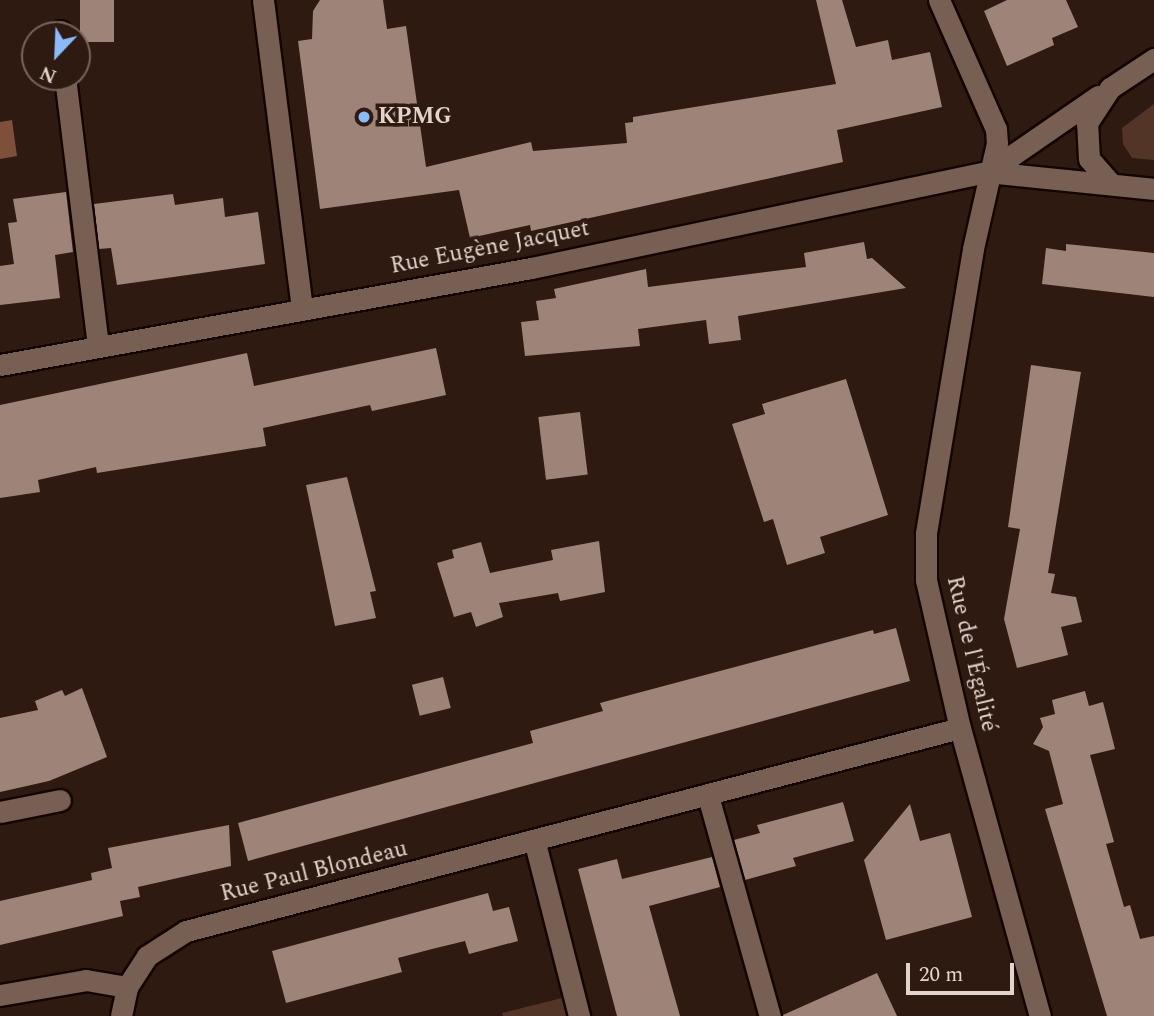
<!DOCTYPE html>
<html>
<head>
<meta charset="utf-8">
<style>
	body { margin:0 }
	#map { position:relative; width:1154px; height:1016px; overflow:hidden; background:#2e1a11; font-family:Spectral,serif }
	div>[style] { position:absolute }
	.green>* { inset:0; background:#533527 }
	.water>* { inset:0; background:#7e503a }
	.building>* { inset:0; background:#9e8478; transform-origin:0 0 }
	.roads { filter:drop-shadow(2px 0 #150501) drop-shadow(-2px 0 #150501) drop-shadow(0 2px #150501) drop-shadow(0 -2px #150501) }
	.minor>* { height:21px; margin:-10.5px; padding:0 10.5px; transform-origin:10.5px; border-radius:10.5px; background:#775f54 }
	.dots>* { width:19px; height:19px; translate:-50% -50%; box-sizing:border-box; border:4px solid #2e1a11; border-radius:50% }
	span { translate:-50% -50%; white-space:nowrap; text-align:center; line-height:1.15; -webkit-text-stroke:7px #2e1a11; paint-order:stroke }
	.poi-label { font-size:23px; color:#e2d4cd; font-weight:700 }
	.left { translate:0 -50%; text-align:left }
	.street-label { font-size:23px; color:#e2d4cd }
	.north { position:absolute; left:21px; top:21px; width:70px; height:70px; box-sizing:border-box; background:#2e1a11; border:2px solid #76645c; border-radius:50%; rotate:203deg; font-size:19px; font-weight:700; line-height:28px; text-align:center; color:#e2d4cd }
	.north::after { content:''; display:block; margin:auto; width:24px; height:32px; background:#89bafc; clip-path:polygon(50% 0,100% 100%,50% 72%,0 100%) }
	.scale { position:absolute; left:906px; top:963px; width:108px; height:32px; box-sizing:border-box; border:4px solid #e2d4cd; border-top:0; padding-left:9px; font-size:21px; line-height:24px; white-space:nowrap; color:#e2d4cd; -webkit-text-stroke:5px #2e1a11; paint-order:stroke }
</style>
</head>
<body>
<div id="map">
	<div class="green">
		<i style="clip-path:polygon(1154px 104px,1154px 160px,1132px 158px,1123px 144px,1122px 128px)"></i>
		<i style="clip-path:polygon(562px 998px,566px 1016px,503px 1016px,502px 1013px)"></i>
	</div>
	<div class="water">
		<i style="clip-path:polygon(12px 120px,17px 156px,0 159px,0 122px)"></i>
	</div>
	<div class="building">
		<i style="left:80px;top:0;width:34px;height:42px"></i>
		<i style="clip-path:polygon(320px 0,383px 0,387px 29px,406px 26px,426px 167px,531px 142px,533px 151px,627px 143px,625px 123px,633px 122px,633px 117px,836px 84px,816px 0,842px 0,856px 47px,888px 40px,892px 60px,930px 52px,942px 107px,837px 130px,843px 162px,531px 231px,530px 225px,470px 238px,459px 190px,320px 209px,298px 41px,312px 39px,313px 11px)"></i>
		<i style="clip-path:polygon(1007px 0,1066px 0,1078px 27px,1052px 38px,1054px 45px,1007px 66px,984px 11px)"></i>
		<i style="clip-path:polygon(66px 192px,73px 252px,55px 255px,60px 298px,0 305px,0 266px,14px 264px,8px 223px,17px 222px,13px 199px)"></i>
		<i style="clip-path:polygon(173px 194px,175px 205px,223px 198px,225px 217px,258px 212px,265px 264px,117px 285px,111px 248px,99px 249px,94px 204px)"></i>
		<i style="clip-path:polygon(864px 242px,867px 259px,872px 258px,906px 288px,738px 316px,741px 340px,709px 344px,706px 320px,638px 329px,640px 346px,525px 356px,521px 322px,539px 320px,536px 301px,556px 298px,554px 289px,646px 269px,648px 287px,806px 267px,804px 253px)"></i>
		<i style="clip-path:polygon(1066px 244px,1154px 253px,1154px 297px,1042px 284px,1046px 248px,1066px 251px)"></i>
		<i style="clip-path:polygon(436px 348px,446px 395px,372px 411px,370px 405px,263px 428px,266px 446px,97px 473px,96px 467px,38px 480px,40px 492px,0 498px,0 405px,247px 353px,254px 386px)"></i>
		<i style="clip-path:polygon(1031px 365px,1081px 372px,1048px 573px,1055px 574px,1051px 593px,1076px 597px,1082px 622px,1061px 627px,1068px 655px,1017px 668px,1004px 619px,1020px 529px,1008px 527px)"></i>
		<i style="clip-path:polygon(846px 379px,888px 515px,820px 537px,825px 553px,787px 565px,773px 519px,764px 522px,732px 424px,765px 414px,762px 404px)"></i>
		<i style="left:580px;top:412px;width:63px;height:42px;rotate:83deg"></i>
		<i style="clip-path:polygon(347px 477px,376px 591px,370px 592px,376px 618px,335px 626px,306px 485px)"></i>
		<i style="clip-path:polygon(599px 541px,605px 592px,560px 601px,558px 593px,499px 603px,503px 617px,476px 627px,471px 612px,454px 617px,437px 563px,454px 558px,452px 550px,481px 542px,490px 573px,553px 560px,551px 550px)"></i>
		<i style="clip-path:polygon(896px 628px,910px 681px,248px 861px,238px 823px,533px 743px,530px 731px,603px 711px,600px 703px,873px 630px,874px 634px)"></i>
		<i style="left:443px;top:677px;width:32px;height:32px;rotate:76deg"></i>
		<i style="clip-path:polygon(82px 688px,107px 757px,49px 781px,0 792px,0 718px,38px 710px,35px 701px,62px 690px,65px 696px)"></i>
		<i style="clip-path:polygon(1085px 691px,1089px 706px,1103px 702px,1115px 749px,1090px 755px,1114px 842px,1106px 844px,1124px 907px,1130px 905px,1140px 939px,1154px 936px,1154px 1016px,1107px 1016px,1045px 809px,1063px 804px,1049px 751px,1033px 744px,1043px 727px,1040px 718px,1055px 714px,1052px 700px)"></i>
		<i style="clip-path:polygon(843px 802px,854px 841px,793px 858px,796px 866px,745px 880px,734px 840px,760px 833px,757px 825px)"></i>
		<i style="clip-path:polygon(910px 804px,920px 841px,950px 833px,972px 917px,886px 940px,864px 860px)"></i>
		<i style="clip-path:polygon(229px 825px,231px 866px,138px 887px,140px 897px,120px 901px,123px 916px,0 945px,0 901px,92px 880px,91px 873px,112px 868px,108px 848px)"></i>
		<i style="clip-path:polygon(712px 857px,720px 887px,649px 906px,680px 1016px,617px 1016px,578px 869px,617px 859px,622px 879px)"></i>
		<i style="clip-path:polygon(488px 893px,493px 911px,509px 907px,518px 941px,469px 954px,465px 941px,432px 949px,398px 958px,402px 972px,286px 1003px,272px 951px)"></i>
		<i style="clip-path:polygon(877px 973px,897px 1016px,783px 1016px,783px 1015px)"></i>
	</div>
	<div class="roads">
		<div class="minor">
			<i style="left:263px;top:0;width:312px;rotate:82.8deg"></i>
			<i style="left:939px;top:0;width:141px;rotate:66.2deg"></i>
			<i style="left:996px;top:129px;width:14px;rotate:86deg"></i>
			<i style="left:997px;top:143px;width:109px;rotate:102.8deg"></i>
			<i style="left:973px;top:249px;width:288px;rotate:99.4deg"></i>
			<i style="left:926px;top:533px;width:47px;rotate:90deg"></i>
			<i style="left:926px;top:580px;width:152px;rotate:77.1deg"></i>
			<i style="left:960px;top:728px;width:299px;rotate:74.5deg"></i>
			<i style="left:60px;top:31px;width:4px;rotate:90deg"></i>
			<i style="left:65px;top:77px;width:272px;rotate:83deg"></i>
			<i style="left:988px;top:172px;width:134px;rotate:-34.6deg"></i>
			<i style="left:1111px;top:184px;width:33px;rotate:-131deg"></i>
			<i style="left:1089px;top:159px;width:36px;rotate:-93deg"></i>
			<i style="left:1087px;top:123px;width:42px;rotate:-56.7deg"></i>
			<i style="left:1110px;top:88px;width:53px;rotate:-33.4deg"></i>
			<i style="left:0;top:365px;width:540px;rotate:-10.35deg"></i>
			<i style="left:531px;top:268px;width:467px;rotate:-11.9deg"></i>
			<i style="left:988px;top:172px;width:167px;rotate:5.8deg"></i>
			<i style="left:708px;top:796px;width:229px;rotate:74.3deg"></i>
			<i style="left:0;top:812px;width:61px;rotate:-11.3deg"></i>
			<i style="left:535px;top:843px;width:179px;rotate:75.7deg"></i>
			<i style="left:0;top:995px;width:87px;rotate:-9.9deg"></i>
			<i style="left:86px;top:980px;width:42px;rotate:9.7deg"></i>
			<i style="left:127px;top:987px;width:37px;rotate:-57deg"></i>
			<i style="left:147px;top:956px;width:46px;rotate:-32.7deg"></i>
			<i style="left:186px;top:931px;width:800px;rotate:-14.7deg"></i>
			<i style="left:121px;top:1016px;width:30px;rotate:-78deg"></i>
		</div>
	</div>
	<div class="dots">
		<i style="left:364px;top:117px;background:#89bafc"></i>
	</div>
	<div class="poi-label">
		<span class="left" style="left:378px;top:117px">KPMG</span>
	</div>
	<div class="street-label">
		<span style="left:490px;top:248px;rotate:-11deg">Rue Eugène Jacquet</span>
		<span style="left:971px;top:654px;rotate:77deg">Rue de l'Égalité</span>
		<span style="left:314px;top:872px;rotate:-14deg">Rue Paul Blondeau</span>
	</div>
	<div class="north">N</div>
	<div class="scale">20 m</div>
</div>
</body>
</html>
